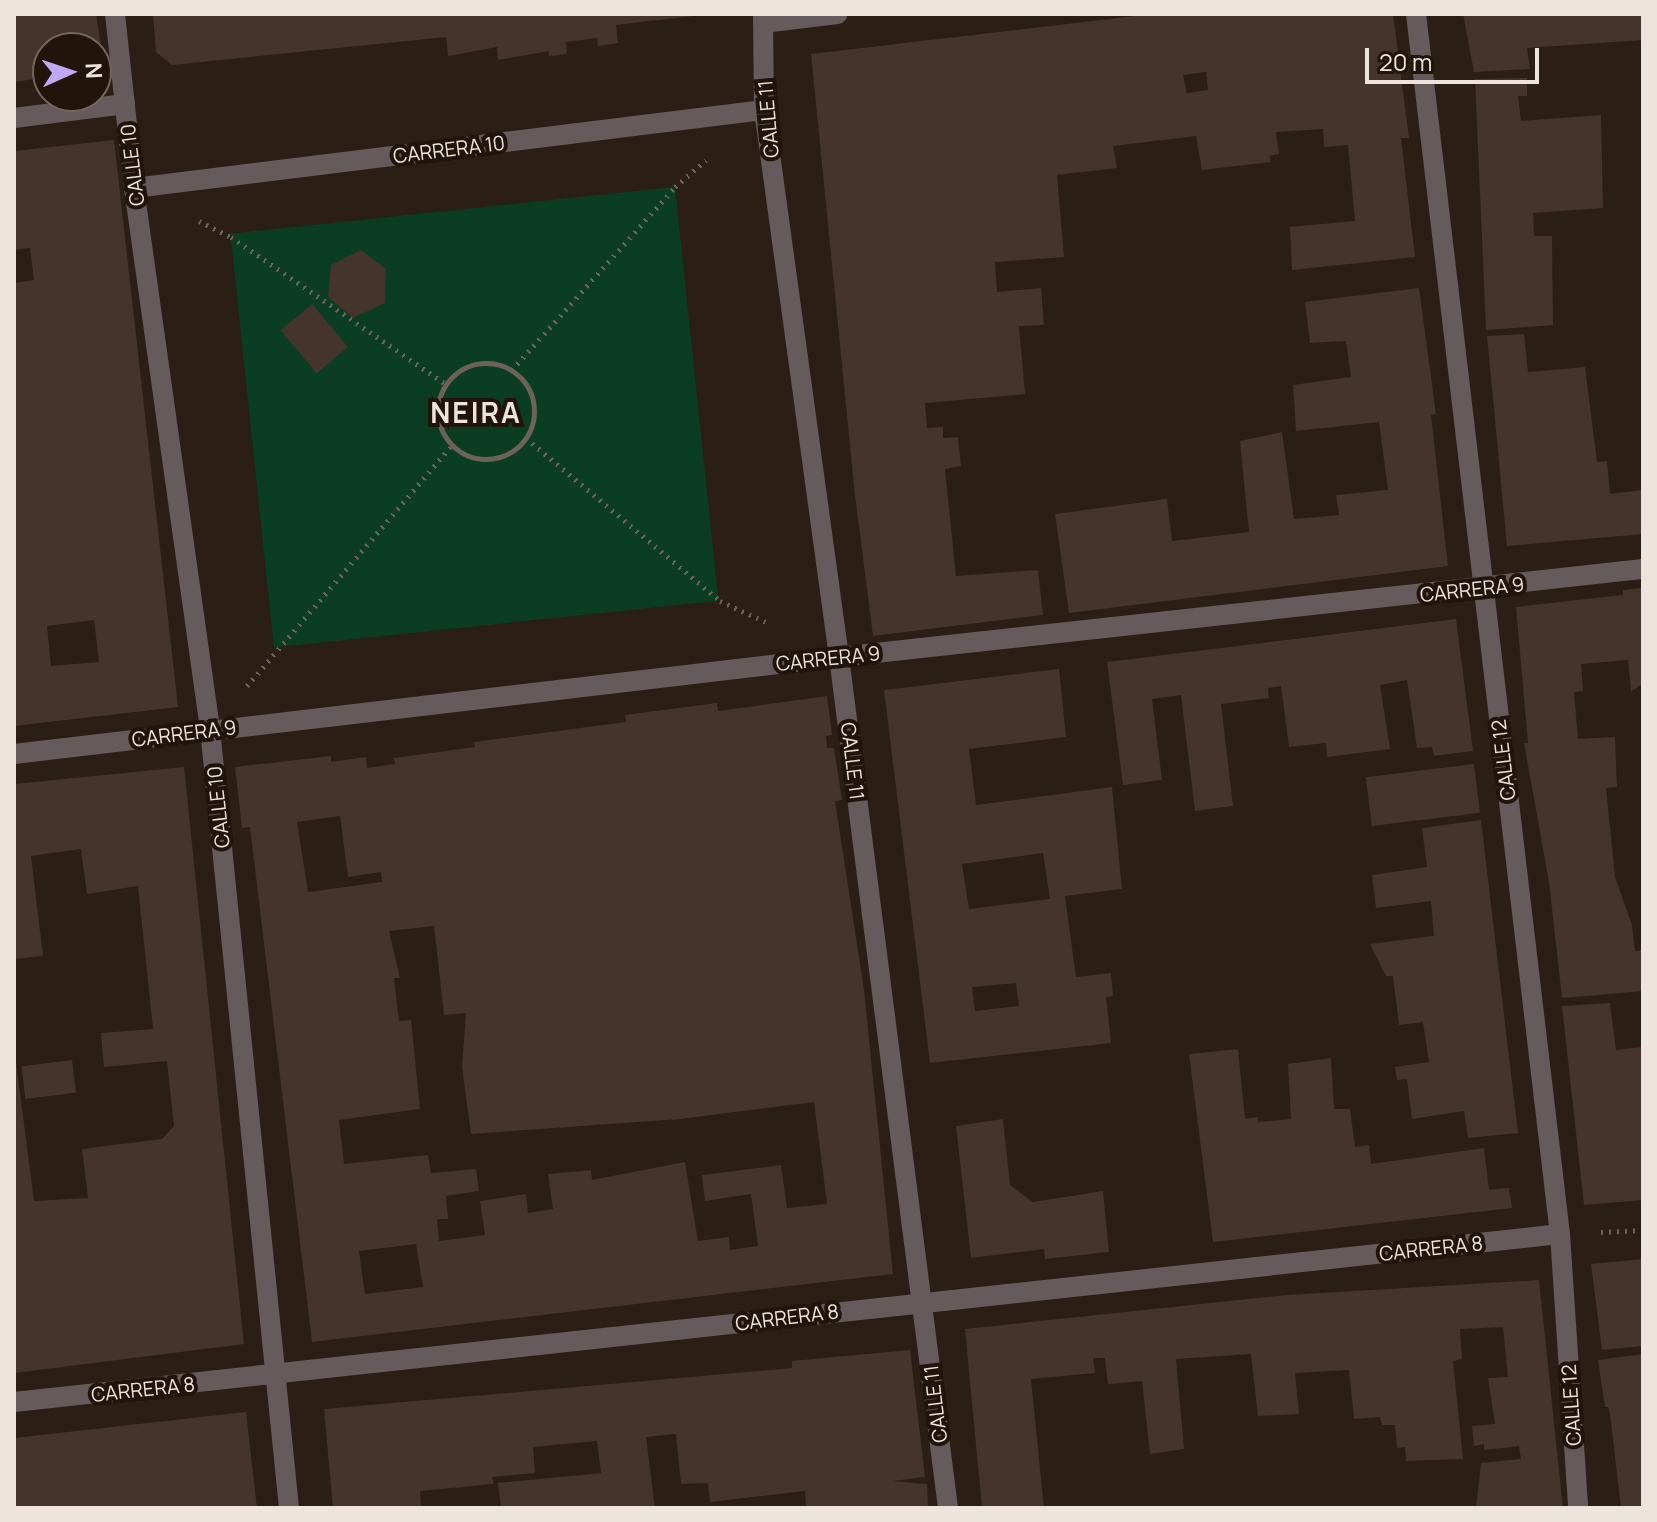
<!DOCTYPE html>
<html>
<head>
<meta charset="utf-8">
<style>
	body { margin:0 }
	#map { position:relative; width:1657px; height:1522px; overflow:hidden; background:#2b1e14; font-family:Manrope,sans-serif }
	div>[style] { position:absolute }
	.green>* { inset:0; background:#0a3d24; transform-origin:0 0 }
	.building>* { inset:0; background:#44342c; transform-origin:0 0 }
	.path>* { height:5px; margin-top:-2.5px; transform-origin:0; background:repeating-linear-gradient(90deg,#6d6259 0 2px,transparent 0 8px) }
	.path>.ring { margin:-2.5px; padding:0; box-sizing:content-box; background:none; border:5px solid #6d6259; border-radius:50% }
	.street>* { height:20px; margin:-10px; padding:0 10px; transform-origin:10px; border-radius:10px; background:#655b5c }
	span { translate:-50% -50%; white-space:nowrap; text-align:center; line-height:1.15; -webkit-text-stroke:8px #21140b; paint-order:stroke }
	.street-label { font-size:20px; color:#ede4dd }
	.district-label { font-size:28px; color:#ede4dd; font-weight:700; letter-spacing:2px }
	.frame { position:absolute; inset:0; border:16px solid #ede4dd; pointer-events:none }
	.north { position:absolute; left:32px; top:32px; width:80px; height:80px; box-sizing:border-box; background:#21140b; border:2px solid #73675f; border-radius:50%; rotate:87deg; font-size:22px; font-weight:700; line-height:32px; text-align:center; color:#ede4dd }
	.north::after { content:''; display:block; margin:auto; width:28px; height:36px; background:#c1a8f3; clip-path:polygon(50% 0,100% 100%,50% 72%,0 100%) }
	.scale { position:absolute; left:1365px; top:48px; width:174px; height:36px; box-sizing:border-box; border:4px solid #ede4dd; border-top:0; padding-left:10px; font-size:24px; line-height:28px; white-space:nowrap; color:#ede4dd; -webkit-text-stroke:6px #21140b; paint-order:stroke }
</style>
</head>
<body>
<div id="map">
	<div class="green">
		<i style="left:675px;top:187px;width:416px;height:447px;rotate:84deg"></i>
	</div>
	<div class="building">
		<i style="clip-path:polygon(14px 14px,96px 14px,106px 78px,96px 80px,96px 48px,48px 48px,48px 77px,14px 82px)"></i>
		<i style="clip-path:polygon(153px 14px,693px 14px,693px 16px,616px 25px,618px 43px,598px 46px,597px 38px,566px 42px,567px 54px,549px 56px,549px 51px,498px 60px,497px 47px,448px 56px,446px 37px,172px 65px,156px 52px)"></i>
		<i style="clip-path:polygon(evenodd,1152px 14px,1393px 14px,1409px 138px,1401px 138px,1415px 257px,1292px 270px,1290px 227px,1355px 221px,1348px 145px,1324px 147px,1323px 129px,1276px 132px,1279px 154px,1269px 156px,1271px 162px,1202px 170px,1196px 136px,1113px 146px,1117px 168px,1057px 175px,1064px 257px,995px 262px,997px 292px,1041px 288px,1044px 325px,1019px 326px,1025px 394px,925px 403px,927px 428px,943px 427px,943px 438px,958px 437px,961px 466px,945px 469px,956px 576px,1038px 570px,1043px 615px,873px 636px,855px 495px,811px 54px,1152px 14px,1206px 72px,1208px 90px,1187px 93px,1183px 75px,1206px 72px)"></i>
		<i style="clip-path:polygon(1463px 14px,1643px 14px,1643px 40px,1527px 48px,1530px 69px,1474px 72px)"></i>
		<i style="clip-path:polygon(1527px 78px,1527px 96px,1518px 96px,1521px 121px,1601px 115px,1603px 208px,1533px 213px,1534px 236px,1552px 236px,1553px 325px,1486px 330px,1475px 79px)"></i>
		<i style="clip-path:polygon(evenodd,114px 140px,178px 707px,14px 726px,14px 283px,34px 280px,30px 248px,14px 250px,14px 151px,114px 140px,94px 620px,99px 662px,51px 666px,47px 626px,94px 620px)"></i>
		<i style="clip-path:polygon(361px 250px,386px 269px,385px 303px,353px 318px,328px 297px,331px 265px)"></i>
		<i style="clip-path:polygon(1419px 288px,1436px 414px,1431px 415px,1448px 566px,1069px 613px,1055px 514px,1167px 499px,1172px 541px,1249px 532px,1240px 441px,1282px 432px,1294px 519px,1339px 515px,1336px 495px,1388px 490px,1379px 422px,1296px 431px,1293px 385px,1351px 377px,1346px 341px,1310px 343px,1305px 302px)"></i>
		<i style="left:312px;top:304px;width:56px;height:41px;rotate:50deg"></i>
		<i style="clip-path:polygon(1524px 334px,1528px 372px,1585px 367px,1597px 462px,1607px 461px,1610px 494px,1643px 490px,1643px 534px,1507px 546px,1487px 336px)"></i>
		<i style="clip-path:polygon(1643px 588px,1643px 683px,1631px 692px,1628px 660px,1581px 664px,1583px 691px,1574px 692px,1578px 739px,1615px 737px,1617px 787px,1606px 788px,1615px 877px,1632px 925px,1635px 951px,1643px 950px,1643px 991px,1562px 998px,1549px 882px,1524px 743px,1528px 743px,1516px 607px,1623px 595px,1623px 590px)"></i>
		<i style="clip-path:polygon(1456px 619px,1473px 751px,1434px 756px,1432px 747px,1417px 748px,1407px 680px,1380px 685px,1390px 749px,1327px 757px,1326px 743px,1289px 747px,1281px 686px,1268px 688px,1269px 698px,1221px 704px,1233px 806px,1195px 811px,1181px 695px,1152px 699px,1162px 780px,1123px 785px,1107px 662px)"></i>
		<i style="clip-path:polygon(evenodd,1059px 669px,1066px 737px,969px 749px,976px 805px,1112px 787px,1122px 889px,1065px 896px,1076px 977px,1111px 973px,1113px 996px,1106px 997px,1111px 1043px,930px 1063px,884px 690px,1059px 669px,1043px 853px,1050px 899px,969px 909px,962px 864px,1043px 853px,1059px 669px,1016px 983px,1019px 1006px,975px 1011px,972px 987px,1016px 983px)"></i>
		<i style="clip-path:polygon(evenodd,827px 696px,832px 735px,826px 736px,827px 748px,834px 748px,842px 800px,835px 801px,864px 990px,893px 1274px,312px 1342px,250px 827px,242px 828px,235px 767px,331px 756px,331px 762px,366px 757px,367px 768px,395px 764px,394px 758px,475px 747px,474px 742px,626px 722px,625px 715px,717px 703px,718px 711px,827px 696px,340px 816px,348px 877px,381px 872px,382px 882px,308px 892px,297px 822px,340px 816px,827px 696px,434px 926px,444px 1015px,466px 1013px,462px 1067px,471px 1134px,680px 1119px,814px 1102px,827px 1204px,787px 1208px,781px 1165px,702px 1175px,705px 1201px,751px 1194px,758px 1246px,730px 1250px,729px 1237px,698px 1241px,685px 1162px,592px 1180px,591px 1170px,548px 1174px,553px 1209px,528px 1213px,526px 1194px,480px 1201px,485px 1235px,439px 1241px,437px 1219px,448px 1219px,446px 1196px,479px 1191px,476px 1169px,431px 1173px,428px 1155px,344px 1164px,339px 1120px,420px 1109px,411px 1020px,399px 1021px,394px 978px,400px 978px,389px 931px,434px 926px,827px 696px,416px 1244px,423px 1287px,365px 1294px,359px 1251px,416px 1244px)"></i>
		<i style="left:1474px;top:764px;width:49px;height:109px;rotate:83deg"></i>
		<i style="clip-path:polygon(184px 767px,244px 1344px,14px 1373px,14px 1046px,34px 1201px,88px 1198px,82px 1149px,162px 1139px,174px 1126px,167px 1061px,104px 1067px,101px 1033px,153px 1029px,138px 886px,87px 894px,81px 849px,31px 856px,43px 956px,14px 959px,14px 784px)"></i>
		<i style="clip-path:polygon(1481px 820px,1518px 1133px,1468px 1138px,1464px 1111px,1412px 1119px,1407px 1079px,1397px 1080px,1395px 1067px,1429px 1062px,1423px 1022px,1399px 1025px,1393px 976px,1386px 976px,1370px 944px,1434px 936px,1431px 901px,1376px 908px,1372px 875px,1427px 867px,1422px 828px)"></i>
		<i style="clip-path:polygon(1610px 1003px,1616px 1050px,1643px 1047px,1643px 1200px,1584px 1205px,1562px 1006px)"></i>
		<i style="clip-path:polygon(1238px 1049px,1245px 1119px,1258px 1117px,1258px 1122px,1291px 1119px,1288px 1064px,1331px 1058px,1334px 1109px,1350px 1109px,1355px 1147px,1369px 1145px,1371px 1164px,1484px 1148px,1489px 1190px,1509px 1188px,1512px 1208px,1213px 1242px,1189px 1054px)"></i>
		<i style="left:72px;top:1060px;width:33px;height:51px;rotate:83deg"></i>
		<i style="clip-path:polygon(1003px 1119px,1010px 1185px,1033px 1202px,1103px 1191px,1109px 1252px,1045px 1259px,1044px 1249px,971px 1258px,956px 1126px)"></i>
		<i style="clip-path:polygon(1643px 1259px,1643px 1346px,1602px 1350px,1591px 1264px)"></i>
		<i style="clip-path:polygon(1539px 1280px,1563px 1508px,1476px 1508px,1481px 1463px,1521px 1459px,1519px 1446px,1484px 1450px,1484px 1444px,1474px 1446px,1472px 1426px,1495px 1424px,1488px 1378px,1508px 1377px,1503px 1327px,1460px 1329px,1462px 1359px,1453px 1361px,1463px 1459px,1406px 1461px,1405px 1447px,1397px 1448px,1395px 1425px,1382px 1425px,1380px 1417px,1354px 1419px,1349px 1370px,1295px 1373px,1299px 1414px,1258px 1416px,1251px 1354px,1176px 1359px,1184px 1449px,1150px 1454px,1142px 1381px,1108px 1384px,1105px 1358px,1093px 1358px,1095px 1373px,1031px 1379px,1044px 1508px,982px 1508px,965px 1329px,1287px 1295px)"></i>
		<i style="clip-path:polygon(910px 1350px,925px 1477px,893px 1481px,927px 1484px,928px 1508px,806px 1508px,805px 1491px,710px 1502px,708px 1483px,681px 1484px,676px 1434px,646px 1437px,655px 1508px,501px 1508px,498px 1483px,601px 1473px,597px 1441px,533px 1447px,535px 1473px,492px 1477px,494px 1484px,420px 1491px,421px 1508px,333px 1508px,324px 1409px,792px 1368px,792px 1361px)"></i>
		<i style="clip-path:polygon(1643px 1354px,1643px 1508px,1621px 1508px,1610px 1414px,1608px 1407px,1605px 1407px,1598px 1360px)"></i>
		<i style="clip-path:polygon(246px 1412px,257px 1508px,14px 1508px,14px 1438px)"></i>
	</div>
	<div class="path">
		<i style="left:199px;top:221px;width:36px;rotate:27deg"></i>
		<i style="left:231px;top:237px;width:260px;rotate:34.4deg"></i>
		<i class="ring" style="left:438px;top:363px;width:91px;height:91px"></i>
		<i style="left:512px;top:370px;width:245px;rotate:-48.3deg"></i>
		<i style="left:675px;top:187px;width:41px;rotate:-41.1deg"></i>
		<i style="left:526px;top:438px;width:253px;rotate:40deg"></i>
		<i style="left:720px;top:601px;width:51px;rotate:24.5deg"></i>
		<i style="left:247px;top:686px;width:316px;rotate:-49.6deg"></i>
		<i style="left:1601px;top:1232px;width:42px;rotate:-2.7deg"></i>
	</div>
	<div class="street">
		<i style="left:115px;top:14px;width:175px;rotate:83.8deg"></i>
		<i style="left:134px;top:188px;width:546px;rotate:82deg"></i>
		<i style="left:210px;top:729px;width:783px;rotate:84.21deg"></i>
		<i style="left:763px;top:14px;width:96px;rotate:89.4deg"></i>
		<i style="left:764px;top:110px;width:552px;rotate:82.19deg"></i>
		<i style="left:839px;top:657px;width:858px;rotate:82.7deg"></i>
		<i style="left:1416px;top:14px;width:1228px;rotate:83.27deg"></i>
		<i style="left:1560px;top:1234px;width:275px;rotate:86.2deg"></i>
		<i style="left:763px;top:23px;width:75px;rotate:-6.9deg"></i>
		<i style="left:14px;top:118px;width:112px;rotate:-7.2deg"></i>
		<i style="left:134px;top:188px;width:635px;rotate:-7.06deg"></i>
		<i style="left:14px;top:754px;width:831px;rotate:-6.71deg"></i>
		<i style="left:839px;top:657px;width:809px;rotate:-6.25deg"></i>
		<i style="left:14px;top:1402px;width:1555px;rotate:-6.2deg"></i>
	</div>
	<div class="street-label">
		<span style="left:768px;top:119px;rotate:-95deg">CALLE 11</span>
		<span style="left:449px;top:149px;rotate:-7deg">CARRERA 10</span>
		<span style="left:132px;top:165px;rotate:-97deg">CALLE 10</span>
		<span style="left:1472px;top:589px;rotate:-6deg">CARRERA 9</span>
		<span style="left:828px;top:658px;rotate:-6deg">CARRERA 9</span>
		<span style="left:184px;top:733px;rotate:-7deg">CARRERA 9</span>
		<span style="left:1503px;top:760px;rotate:-97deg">CALLE 12</span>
		<span style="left:853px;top:761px;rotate:83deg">CALLE 11</span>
		<span style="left:218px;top:807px;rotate:-96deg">CALLE 10</span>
		<span style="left:1431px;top:1248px;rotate:-6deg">CARRERA 8</span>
		<span style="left:787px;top:1317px;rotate:-7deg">CARRERA 8</span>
		<span style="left:143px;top:1389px;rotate:-6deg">CARRERA 8</span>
		<span style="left:935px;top:1404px;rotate:-97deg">CALLE 11</span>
		<span style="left:1571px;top:1405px;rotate:-94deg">CALLE 12</span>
	</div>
	<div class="district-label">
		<span style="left:476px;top:412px">NEIRA</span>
	</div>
	<div class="frame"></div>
	<div class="north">N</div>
	<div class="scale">20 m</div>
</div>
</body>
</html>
